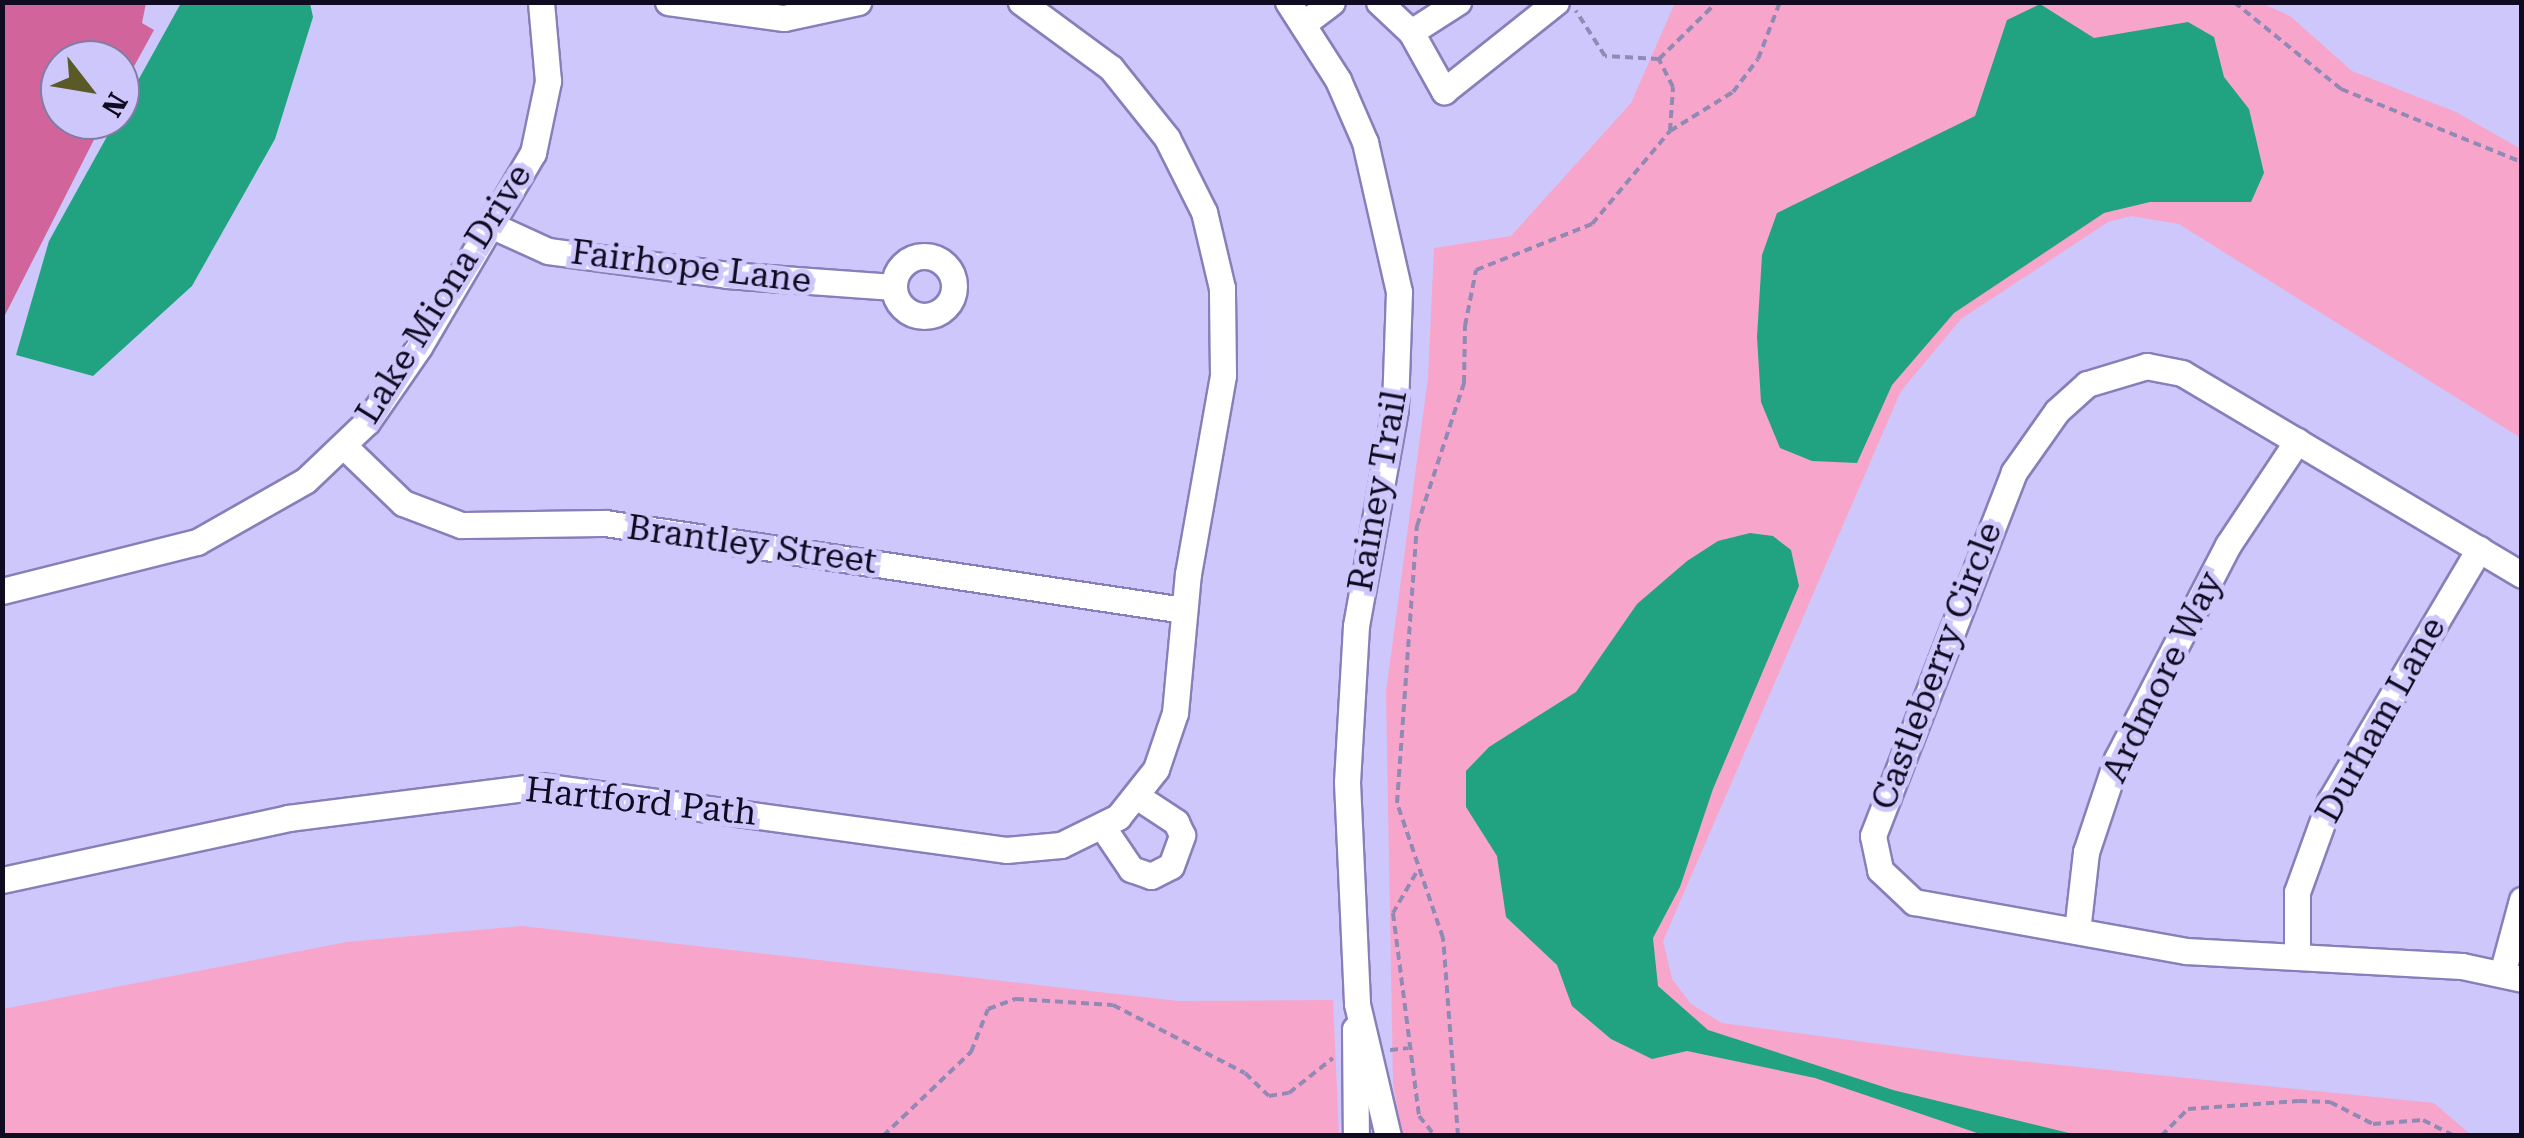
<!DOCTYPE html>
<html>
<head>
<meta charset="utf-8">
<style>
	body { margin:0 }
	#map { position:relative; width:2524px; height:1138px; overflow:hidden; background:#cec7fb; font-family:"Roboto Serif",serif }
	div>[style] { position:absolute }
	.green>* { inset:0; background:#f7a5ca }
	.forest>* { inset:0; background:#d1659b }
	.water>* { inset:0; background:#21a382 }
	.path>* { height:4px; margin-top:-2px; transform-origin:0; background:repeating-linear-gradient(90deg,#918ab5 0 8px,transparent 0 13px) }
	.roads { filter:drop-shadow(2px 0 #887fba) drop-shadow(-2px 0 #887fba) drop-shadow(0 2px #887fba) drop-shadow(0 -2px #887fba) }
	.minor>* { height:25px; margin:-12.5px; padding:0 12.5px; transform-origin:12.5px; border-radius:12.5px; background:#fff }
	.minor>.ring { margin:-12.5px; padding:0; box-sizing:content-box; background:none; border:25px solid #fff; border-radius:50% }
	span { translate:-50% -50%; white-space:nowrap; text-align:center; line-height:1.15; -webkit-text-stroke:10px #cec7fb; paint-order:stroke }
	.street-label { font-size:35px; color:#100b21 }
	.frame { position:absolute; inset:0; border:5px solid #100b21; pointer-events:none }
	.north { position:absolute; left:40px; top:40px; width:100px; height:100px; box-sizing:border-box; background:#cec7fb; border:2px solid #827ca4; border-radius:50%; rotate:121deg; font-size:28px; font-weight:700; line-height:40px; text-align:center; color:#100b21 }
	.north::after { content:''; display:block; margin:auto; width:35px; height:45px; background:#595a28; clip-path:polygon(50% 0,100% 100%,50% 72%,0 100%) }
</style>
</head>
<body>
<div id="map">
	<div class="green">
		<i style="clip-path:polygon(1675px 3px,2261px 3px,2290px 16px,2352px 71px,2456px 112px,2521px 149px,2521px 438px,2179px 224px,2131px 216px,2108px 222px,1961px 319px,1901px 391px,1663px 941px,1672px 979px,1691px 1004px,1722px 1023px,1969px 1056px,2434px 1103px,2471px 1135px,1402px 1133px,1393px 1083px,1386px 692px,1428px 378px,1434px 248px,1511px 236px,1631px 103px)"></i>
		<i style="clip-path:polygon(522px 926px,1178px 1001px,1333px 1000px,1339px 1135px,3px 1135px,3px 1009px,347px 942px)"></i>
	</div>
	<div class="forest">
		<i style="clip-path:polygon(3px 2px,146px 3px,142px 23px,154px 30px,120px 92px,120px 60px,60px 60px,60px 120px,104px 120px,3px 319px)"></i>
	</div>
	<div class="water">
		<i style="clip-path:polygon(181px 3px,310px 3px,313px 17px,275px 139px,192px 286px,93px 376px,16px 355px,49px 241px)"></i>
		<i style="clip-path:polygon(2040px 4px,2094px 38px,2188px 22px,2214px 37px,2224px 77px,2249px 109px,2264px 173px,2251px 202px,2150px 202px,2104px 213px,1954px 313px,1892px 385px,1857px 463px,1812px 461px,1780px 448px,1761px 402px,1757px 337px,1762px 255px,1777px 213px,1975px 116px,2007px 20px)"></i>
		<i style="clip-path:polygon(1750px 533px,1773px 536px,1791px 550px,1799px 586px,1713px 789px,1680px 887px,1653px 938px,1658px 986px,1708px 1030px,1893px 1090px,2077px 1135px,1983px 1135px,1815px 1078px,1687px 1051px,1652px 1059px,1611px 1039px,1572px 1006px,1557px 965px,1506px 917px,1497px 856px,1466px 807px,1466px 771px,1489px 747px,1576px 692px,1637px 604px,1687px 561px,1718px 541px)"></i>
	</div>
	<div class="path">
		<i style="left:2234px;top:2px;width:138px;rotate:39.1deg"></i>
		<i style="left:2341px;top:89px;width:195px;rotate:22deg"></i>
		<i style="left:1659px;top:59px;width:81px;rotate:-44.5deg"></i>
		<i style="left:1670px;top:131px;width:74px;rotate:-31.8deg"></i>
		<i style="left:1733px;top:92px;width:41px;rotate:-52.9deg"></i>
		<i style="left:1758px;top:59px;width:61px;rotate:-68.9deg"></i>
		<i style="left:1416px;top:873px;width:46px;rotate:119.9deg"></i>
		<i style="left:1393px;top:913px;width:205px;rotate:82.7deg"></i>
		<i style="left:1419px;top:1116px;width:26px;rotate:51deg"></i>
		<i style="left:1390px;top:1050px;width:18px;rotate:-6deg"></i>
		<i style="left:883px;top:1136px;width:122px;rotate:-43.7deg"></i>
		<i style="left:971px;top:1052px;width:46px;rotate:-68.4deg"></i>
		<i style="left:988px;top:1009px;width:30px;rotate:-20deg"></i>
		<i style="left:1016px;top:999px;width:97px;rotate:3.5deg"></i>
		<i style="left:1113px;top:1005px;width:148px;rotate:27.3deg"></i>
		<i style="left:1245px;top:1073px;width:33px;rotate:44deg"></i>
		<i style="left:1269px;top:1096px;width:20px;rotate:-9deg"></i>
		<i style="left:1289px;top:1093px;width:56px;rotate:-38.5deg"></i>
		<i style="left:1458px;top:1136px;width:199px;rotate:-94.3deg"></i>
		<i style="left:1443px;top:938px;width:143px;rotate:-108.8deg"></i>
		<i style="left:1397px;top:803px;width:278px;rotate:-85.9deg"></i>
		<i style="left:1417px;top:526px;width:151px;rotate:-71.8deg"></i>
		<i style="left:1464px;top:383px;width:57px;rotate:-89deg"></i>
		<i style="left:1465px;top:326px;width:57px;rotate:-78.9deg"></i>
		<i style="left:1476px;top:270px;width:125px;rotate:-21.6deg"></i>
		<i style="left:1592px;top:224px;width:121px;rotate:-50deg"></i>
		<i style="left:1670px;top:131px;width:44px;rotate:-86.1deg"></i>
		<i style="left:1673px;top:87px;width:31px;rotate:-117deg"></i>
		<i style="left:1659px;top:59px;width:54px;rotate:-176.8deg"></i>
		<i style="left:1605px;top:56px;width:54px;rotate:-122.8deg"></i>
		<i style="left:2161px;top:1136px;width:38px;rotate:-45deg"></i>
		<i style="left:2188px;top:1109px;width:111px;rotate:-4.1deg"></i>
		<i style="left:2299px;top:1101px;width:31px;rotate:2deg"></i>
		<i style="left:2330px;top:1102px;width:48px;rotate:27.1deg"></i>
		<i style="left:2373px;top:1124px;width:50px;rotate:-4.6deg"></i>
		<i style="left:2423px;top:1120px;width:35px;rotate:27deg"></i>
	</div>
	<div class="roads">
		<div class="minor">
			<i style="left:668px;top:2px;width:117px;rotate:7.9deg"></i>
			<i style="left:784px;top:18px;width:76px;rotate:-12.2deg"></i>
			<i style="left:1288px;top:2px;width:93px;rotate:57.3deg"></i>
			<i style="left:1338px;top:80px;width:68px;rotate:66.5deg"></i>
			<i style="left:1365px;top:142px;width:154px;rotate:77.2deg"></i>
			<i style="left:1399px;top:292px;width:117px;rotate:92deg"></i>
			<i style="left:1395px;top:409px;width:220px;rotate:100.2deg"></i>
			<i style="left:1356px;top:626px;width:156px;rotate:93.3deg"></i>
			<i style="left:1347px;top:782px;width:222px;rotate:87.4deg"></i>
			<i style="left:1357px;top:1004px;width:136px;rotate:76.8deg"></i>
			<i style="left:1379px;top:2px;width:44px;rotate:43.2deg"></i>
			<i style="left:1411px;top:32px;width:68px;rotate:60.8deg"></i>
			<i style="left:1444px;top:91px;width:143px;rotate:-38.5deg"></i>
			<i style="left:1303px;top:24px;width:36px;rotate:-37deg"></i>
			<i style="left:1411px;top:32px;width:56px;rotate:-32.6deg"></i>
			<i style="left:493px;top:226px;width:60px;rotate:24.4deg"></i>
			<i style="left:548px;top:251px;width:181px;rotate:7.6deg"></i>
			<i style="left:727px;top:275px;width:167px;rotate:4.1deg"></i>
			<i class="ring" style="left:894px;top:256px;width:35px;height:35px"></i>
			<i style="left:344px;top:446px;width:82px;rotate:44deg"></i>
			<i style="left:403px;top:503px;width:62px;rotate:20.8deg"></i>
			<i style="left:461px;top:525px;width:144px;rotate:-0.8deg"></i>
			<i style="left:605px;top:523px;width:585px;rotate:8.55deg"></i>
			<i style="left:2522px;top:575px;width:395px;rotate:-149.3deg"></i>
			<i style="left:2182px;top:373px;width:36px;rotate:-169deg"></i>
			<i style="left:2147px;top:366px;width:63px;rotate:163.3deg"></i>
			<i style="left:2087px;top:384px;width:40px;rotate:138deg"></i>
			<i style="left:2057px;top:411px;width:75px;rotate:125.2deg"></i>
			<i style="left:2014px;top:472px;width:390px;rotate:111.2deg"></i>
			<i style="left:1873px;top:836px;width:35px;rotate:78deg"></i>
			<i style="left:1880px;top:870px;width:47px;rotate:43.3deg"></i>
			<i style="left:1914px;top:902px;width:276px;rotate:10.2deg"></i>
			<i style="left:2186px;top:951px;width:276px;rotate:3.1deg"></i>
			<i style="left:2462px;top:966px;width:61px;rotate:12.2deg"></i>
			<i style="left:2px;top:591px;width:201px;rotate:-14.1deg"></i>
			<i style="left:197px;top:542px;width:125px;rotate:-29.6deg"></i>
			<i style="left:306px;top:480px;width:84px;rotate:-43.6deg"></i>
			<i style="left:367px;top:422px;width:91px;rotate:-55.3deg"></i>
			<i style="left:419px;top:347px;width:225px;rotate:-59.6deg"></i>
			<i style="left:533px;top:153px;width:74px;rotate:-78.2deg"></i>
			<i style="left:548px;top:81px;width:79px;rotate:-95.1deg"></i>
			<i style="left:1102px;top:826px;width:52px;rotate:56deg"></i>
			<i style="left:1131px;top:869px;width:21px;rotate:19deg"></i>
			<i style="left:1151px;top:876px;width:22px;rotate:-27deg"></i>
			<i style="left:1171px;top:866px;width:33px;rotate:-70deg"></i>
			<i style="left:1182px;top:835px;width:14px;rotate:-115deg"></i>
			<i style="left:1176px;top:822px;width:45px;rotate:-146.7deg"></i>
			<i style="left:2px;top:880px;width:293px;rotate:-12.2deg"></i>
			<i style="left:288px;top:818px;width:254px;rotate:-7.2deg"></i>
			<i style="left:540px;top:786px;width:470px;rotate:7.8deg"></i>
			<i style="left:1006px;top:850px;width:55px;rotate:-5.2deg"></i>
			<i style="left:1061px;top:845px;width:64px;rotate:-26.2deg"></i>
			<i style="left:1118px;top:817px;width:61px;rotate:-51.6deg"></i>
			<i style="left:1156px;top:769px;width:59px;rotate:-71.3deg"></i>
			<i style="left:1175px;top:713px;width:140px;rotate:-84.7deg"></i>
			<i style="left:1188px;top:574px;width:202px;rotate:-80deg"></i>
			<i style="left:1223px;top:375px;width:87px;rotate:-90.7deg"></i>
			<i style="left:1222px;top:288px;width:78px;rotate:-103.3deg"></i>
			<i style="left:1204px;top:212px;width:83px;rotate:-116.6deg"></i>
			<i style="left:1167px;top:138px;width:90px;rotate:-128.7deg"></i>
			<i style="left:1111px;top:68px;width:112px;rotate:-143.7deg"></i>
			<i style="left:2077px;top:931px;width:80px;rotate:-83.5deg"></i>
			<i style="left:2086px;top:852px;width:98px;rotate:-71.6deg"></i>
			<i style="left:2117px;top:759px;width:241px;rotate:-62.6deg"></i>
			<i style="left:2228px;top:545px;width:125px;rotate:-56.4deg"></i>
			<i style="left:2297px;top:957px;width:65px;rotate:-90deg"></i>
			<i style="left:2297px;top:892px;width:97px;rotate:-70.1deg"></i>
			<i style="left:2330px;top:801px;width:293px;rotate:-59.4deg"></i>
			<i style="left:2502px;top:974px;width:77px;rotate:-74.9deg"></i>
			<i style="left:1355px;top:1029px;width:107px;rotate:89.5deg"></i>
		</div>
	</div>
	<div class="street-label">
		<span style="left:691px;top:267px;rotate:7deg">Fairhope Lane</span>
		<span style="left:444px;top:294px;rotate:-58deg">Lake Miona Drive</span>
		<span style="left:1378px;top:491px;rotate:-80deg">Rainey Trail</span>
		<span style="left:752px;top:545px;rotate:8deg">Brantley Street</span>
		<span style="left:1937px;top:666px;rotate:-69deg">Castleberry Circle</span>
		<span style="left:2163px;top:677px;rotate:-64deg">Ardmore Way</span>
		<span style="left:2381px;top:720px;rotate:-61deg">Durham Lane</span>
		<span style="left:641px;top:802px;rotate:6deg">Hartford Path</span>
	</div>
	<div class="frame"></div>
	<div class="north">N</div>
</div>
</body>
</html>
